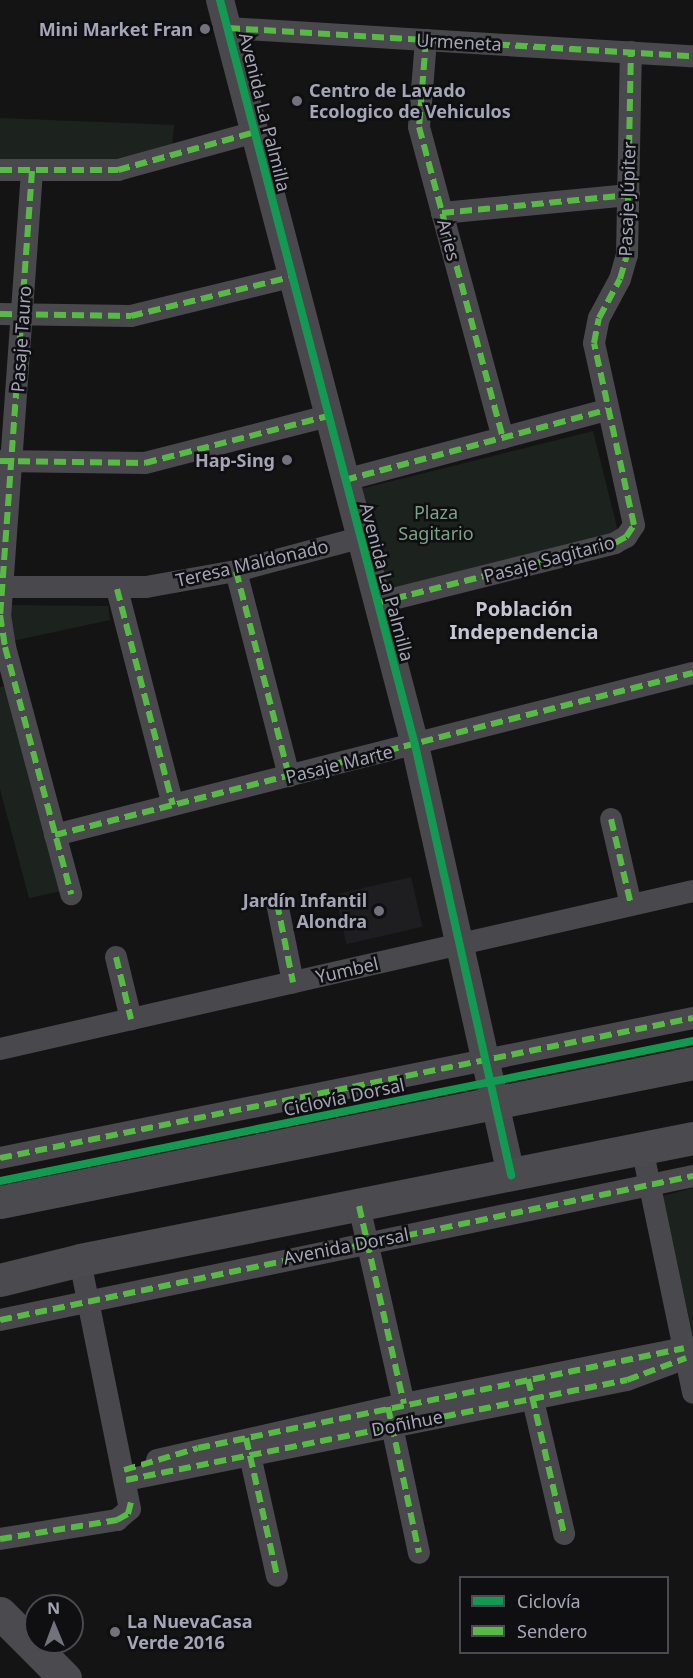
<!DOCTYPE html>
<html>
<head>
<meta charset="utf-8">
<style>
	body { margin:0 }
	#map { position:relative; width:693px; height:1678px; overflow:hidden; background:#141414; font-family:"Noto Sans",sans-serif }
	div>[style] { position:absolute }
	.built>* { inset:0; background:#1e1e20; transform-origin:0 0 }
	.green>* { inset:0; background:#1c231e; transform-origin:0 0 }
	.minor>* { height:22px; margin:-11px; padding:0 11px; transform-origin:11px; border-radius:11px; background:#48484d }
	.tertiary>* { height:28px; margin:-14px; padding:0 14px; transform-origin:14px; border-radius:14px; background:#48484d }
	.primary>* { height:33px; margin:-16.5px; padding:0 16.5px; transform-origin:16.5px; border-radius:16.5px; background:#4a4a4f }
	.quiet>* { height:6px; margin-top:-3px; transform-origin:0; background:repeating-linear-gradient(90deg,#58b947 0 12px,transparent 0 18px) }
	.cycleway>* { height:8px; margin:-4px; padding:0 4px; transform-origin:4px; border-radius:4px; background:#139951 }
	.dots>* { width:16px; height:16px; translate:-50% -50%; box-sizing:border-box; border:3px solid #0f0e10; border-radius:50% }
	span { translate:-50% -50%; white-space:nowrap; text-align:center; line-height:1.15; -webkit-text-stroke:5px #0f0e10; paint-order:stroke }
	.poi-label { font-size:18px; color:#a4a5b6; font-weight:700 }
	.right { translate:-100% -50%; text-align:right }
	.left { translate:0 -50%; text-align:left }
	.street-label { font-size:18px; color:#a4a5b6 }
	.park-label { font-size:18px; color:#7aa286 }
	.neighbourhood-label { font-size:20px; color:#c5c6d2; font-weight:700 }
	.legend { position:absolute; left:459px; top:1576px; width:210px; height:78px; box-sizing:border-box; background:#0f0e10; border:2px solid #4b4a52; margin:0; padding:8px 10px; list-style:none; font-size:18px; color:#a4a5b6 }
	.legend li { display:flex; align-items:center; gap:12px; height:30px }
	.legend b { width:30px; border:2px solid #4b4a52 }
	.north { position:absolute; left:24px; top:1594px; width:60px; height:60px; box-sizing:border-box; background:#0f0e10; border:2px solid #4b4a52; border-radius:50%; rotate:359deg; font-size:16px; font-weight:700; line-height:24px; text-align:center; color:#a4a5b6 }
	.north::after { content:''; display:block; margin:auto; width:21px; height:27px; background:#72727d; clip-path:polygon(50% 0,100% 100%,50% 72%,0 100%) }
</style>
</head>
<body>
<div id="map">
	<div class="built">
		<i style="left:411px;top:877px;width:51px;height:78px;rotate:77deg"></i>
	</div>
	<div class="green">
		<i style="clip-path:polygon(0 118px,174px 125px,172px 146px,123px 161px,0 160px)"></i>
		<i style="left:593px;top:431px;width:105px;height:240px;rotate:76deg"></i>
		<i style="clip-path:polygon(9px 605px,108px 606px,110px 620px,12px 641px)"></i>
		<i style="clip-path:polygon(8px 685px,62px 891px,29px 898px,0 789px,0 687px)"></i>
		<i style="clip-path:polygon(693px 1188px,693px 1336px,663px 1196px)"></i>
	</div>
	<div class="minor">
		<i style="left:228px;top:28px;width:464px;rotate:3.5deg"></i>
		<i style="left:426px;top:40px;width:87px;rotate:94.6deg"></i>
		<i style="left:419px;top:127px;width:322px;rotate:74.9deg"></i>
		<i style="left:0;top:170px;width:118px"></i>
		<i style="left:118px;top:170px;width:142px;rotate:-15.5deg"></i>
		<i style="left:32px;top:171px;width:445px;rotate:94.1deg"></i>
		<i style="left:0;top:615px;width:32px;rotate:81deg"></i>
		<i style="left:5px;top:647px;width:256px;rotate:75deg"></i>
		<i style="left:442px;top:213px;width:188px;rotate:-5.5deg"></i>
		<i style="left:0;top:314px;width:131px;rotate:0.9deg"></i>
		<i style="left:131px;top:316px;width:165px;rotate:-13.7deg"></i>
		<i style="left:0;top:461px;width:145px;rotate:0.8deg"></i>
		<i style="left:145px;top:463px;width:189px;rotate:-14.4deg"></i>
		<i style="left:345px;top:480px;width:271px;rotate:-15deg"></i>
		<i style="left:236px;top:571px;width:212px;rotate:75.5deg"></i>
		<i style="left:0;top:587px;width:146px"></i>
		<i style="left:146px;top:587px;width:91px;rotate:-10.1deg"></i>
		<i style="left:236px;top:571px;width:127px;rotate:-15deg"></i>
		<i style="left:117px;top:589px;width:223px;rotate:75.5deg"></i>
		<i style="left:377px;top:603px;width:245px;rotate:-14.1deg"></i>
		<i style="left:615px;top:543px;width:13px;rotate:-29deg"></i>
		<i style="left:626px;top:537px;width:14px;rotate:-56deg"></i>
		<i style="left:634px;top:525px;width:186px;rotate:-102.4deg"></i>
		<i style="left:594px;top:343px;width:25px;rotate:-79deg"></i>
		<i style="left:599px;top:318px;width:44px;rotate:-61.7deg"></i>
		<i style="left:620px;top:279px;width:25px;rotate:-74deg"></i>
		<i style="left:627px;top:255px;width:203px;rotate:-88.9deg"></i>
		<i style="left:611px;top:819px;width:88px;rotate:76.9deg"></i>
		<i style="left:55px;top:835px;width:658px;rotate:-14.25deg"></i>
		<i style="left:277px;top:903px;width:81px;rotate:78.6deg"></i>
		<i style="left:116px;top:957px;width:64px;rotate:76.4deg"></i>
		<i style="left:0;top:1049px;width:711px;rotate:-12.84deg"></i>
		<i style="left:642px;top:1148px;width:250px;rotate:78.2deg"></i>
		<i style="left:0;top:1158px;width:707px;rotate:-11.42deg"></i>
		<i style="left:359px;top:1206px;width:203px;rotate:77.2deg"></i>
		<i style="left:0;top:1320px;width:708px;rotate:-11.74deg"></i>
		<i style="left:529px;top:1383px;width:155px;rotate:76.9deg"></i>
		<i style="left:389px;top:1412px;width:144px;rotate:78deg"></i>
		<i style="left:247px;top:1442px;width:137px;rotate:77.4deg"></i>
		<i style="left:157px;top:1460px;width:253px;rotate:-12.8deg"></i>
		<i style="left:404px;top:1404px;width:286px;rotate:-11.3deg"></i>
		<i style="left:126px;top:1480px;width:511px;rotate:-11.29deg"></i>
		<i style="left:627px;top:1380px;width:63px;rotate:-20.4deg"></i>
		<i style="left:0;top:1539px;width:119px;rotate:-9.2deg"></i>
		<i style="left:117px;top:1520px;width:17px;rotate:-40deg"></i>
		<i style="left:130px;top:1509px;width:254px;rotate:-101.4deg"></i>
	</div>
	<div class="tertiary">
		<i style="left:220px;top:0;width:770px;rotate:75.33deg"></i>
		<i style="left:415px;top:745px;width:441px;rotate:77.4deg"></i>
	</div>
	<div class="primary">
		<i style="left:0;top:1202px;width:707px;rotate:-11.34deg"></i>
		<i style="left:0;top:1280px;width:82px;rotate:-14deg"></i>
		<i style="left:80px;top:1260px;width:625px;rotate:-11.26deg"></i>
		<i style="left:0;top:1613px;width:92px;rotate:45deg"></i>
	</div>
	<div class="quiet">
		<i style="left:228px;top:28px;width:464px;rotate:3.5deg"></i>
		<i style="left:426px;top:40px;width:87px;rotate:94.6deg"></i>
		<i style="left:419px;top:127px;width:322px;rotate:74.9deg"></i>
		<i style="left:0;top:170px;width:118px"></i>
		<i style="left:118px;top:170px;width:142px;rotate:-15.5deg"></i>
		<i style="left:32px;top:171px;width:445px;rotate:94.1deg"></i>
		<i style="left:0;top:615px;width:32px;rotate:81deg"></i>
		<i style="left:5px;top:647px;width:256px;rotate:75deg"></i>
		<i style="left:442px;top:213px;width:188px;rotate:-5.5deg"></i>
		<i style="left:0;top:314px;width:131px;rotate:0.9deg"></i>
		<i style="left:131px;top:316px;width:165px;rotate:-13.7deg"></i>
		<i style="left:0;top:461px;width:145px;rotate:0.8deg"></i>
		<i style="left:145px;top:463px;width:189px;rotate:-14.4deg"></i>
		<i style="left:345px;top:480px;width:271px;rotate:-15deg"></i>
		<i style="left:236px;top:571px;width:212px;rotate:75.5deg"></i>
		<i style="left:117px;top:589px;width:223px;rotate:75.5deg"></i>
		<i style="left:377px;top:603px;width:245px;rotate:-14.1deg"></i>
		<i style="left:615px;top:543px;width:13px;rotate:-29deg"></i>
		<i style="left:626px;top:537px;width:14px;rotate:-56deg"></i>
		<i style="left:634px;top:525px;width:186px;rotate:-102.4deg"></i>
		<i style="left:594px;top:343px;width:25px;rotate:-79deg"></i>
		<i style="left:599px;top:318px;width:44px;rotate:-61.7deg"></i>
		<i style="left:620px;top:279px;width:25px;rotate:-74deg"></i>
		<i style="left:627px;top:255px;width:203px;rotate:-88.9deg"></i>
		<i style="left:611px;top:819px;width:88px;rotate:76.9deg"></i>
		<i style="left:55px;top:835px;width:658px;rotate:-14.25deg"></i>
		<i style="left:277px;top:903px;width:81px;rotate:78.6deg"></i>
		<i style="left:116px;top:957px;width:64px;rotate:76.4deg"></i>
		<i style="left:0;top:1158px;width:707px;rotate:-11.42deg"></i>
		<i style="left:359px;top:1206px;width:203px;rotate:77.2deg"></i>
		<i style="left:0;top:1320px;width:708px;rotate:-11.74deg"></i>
		<i style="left:528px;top:1379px;width:159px;rotate:76.9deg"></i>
		<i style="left:388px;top:1407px;width:149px;rotate:78deg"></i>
		<i style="left:246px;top:1438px;width:141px;rotate:77.3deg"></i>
		<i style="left:124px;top:1470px;width:77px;rotate:-16.6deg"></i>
		<i style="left:198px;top:1448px;width:496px;rotate:-11.6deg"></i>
		<i style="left:126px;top:1480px;width:511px;rotate:-11.29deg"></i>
		<i style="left:627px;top:1380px;width:63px;rotate:-20.4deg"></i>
		<i style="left:0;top:1539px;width:119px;rotate:-9.2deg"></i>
		<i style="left:117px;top:1520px;width:13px;rotate:-29deg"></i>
		<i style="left:128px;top:1514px;width:12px;rotate:-76deg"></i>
	</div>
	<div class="cycleway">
		<i style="left:220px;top:0;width:770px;rotate:75.33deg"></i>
		<i style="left:415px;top:745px;width:441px;rotate:77.4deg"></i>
		<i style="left:0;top:1181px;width:707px;rotate:-11.42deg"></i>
	</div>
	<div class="dots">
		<i style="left:205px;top:29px;background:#72727d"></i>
		<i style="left:297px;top:101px;background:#72727d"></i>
		<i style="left:287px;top:460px;background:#72727d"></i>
		<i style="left:379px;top:911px;background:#72727d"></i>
		<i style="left:115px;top:1632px;background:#72727d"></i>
	</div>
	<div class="poi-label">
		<span class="right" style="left:193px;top:29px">Mini Market Fran</span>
		<span class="left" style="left:309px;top:101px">Centro de Lavado<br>Ecologico de Vehiculos</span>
		<span class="right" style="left:275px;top:460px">Hap-Sing</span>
		<span class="right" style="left:367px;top:911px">Jardín Infantil<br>Alondra</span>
		<span class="left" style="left:127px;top:1632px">La NuevaCasa<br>Verde 2016</span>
	</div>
	<div class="street-label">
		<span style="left:459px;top:42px;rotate:3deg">Urmeneta</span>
		<span style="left:265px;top:112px;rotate:76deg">Avenida La Palmilla</span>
		<span style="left:627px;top:199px;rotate:-88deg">Pasaje Júpiter</span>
		<span style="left:449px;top:240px;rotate:75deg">Aries</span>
		<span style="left:21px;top:339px;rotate:-86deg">Pasaje Tauro</span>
		<span style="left:549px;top:559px;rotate:-15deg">Pasaje Sagitario</span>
		<span style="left:252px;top:563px;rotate:-13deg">Teresa Maldonado</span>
		<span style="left:387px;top:582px;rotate:75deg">Avenida La Palmilla</span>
		<span style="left:339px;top:764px;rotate:-14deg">Pasaje Marte</span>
		<span style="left:347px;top:970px;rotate:-13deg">Yumbel</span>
		<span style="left:344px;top:1097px;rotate:-12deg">Ciclovía Dorsal</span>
		<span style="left:346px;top:1246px;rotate:-11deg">Avenida Dorsal</span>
		<span style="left:407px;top:1423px;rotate:-11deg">Doñihue</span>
	</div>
	<div class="park-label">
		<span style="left:436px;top:523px">Plaza<br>Sagitario</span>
	</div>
	<div class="neighbourhood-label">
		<span style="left:524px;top:620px">Población<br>Independencia</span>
	</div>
	<ul class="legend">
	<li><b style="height:8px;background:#139951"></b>Ciclovía</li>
	<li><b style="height:8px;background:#58b947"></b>Sendero</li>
	</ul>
	<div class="north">N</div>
</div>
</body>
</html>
